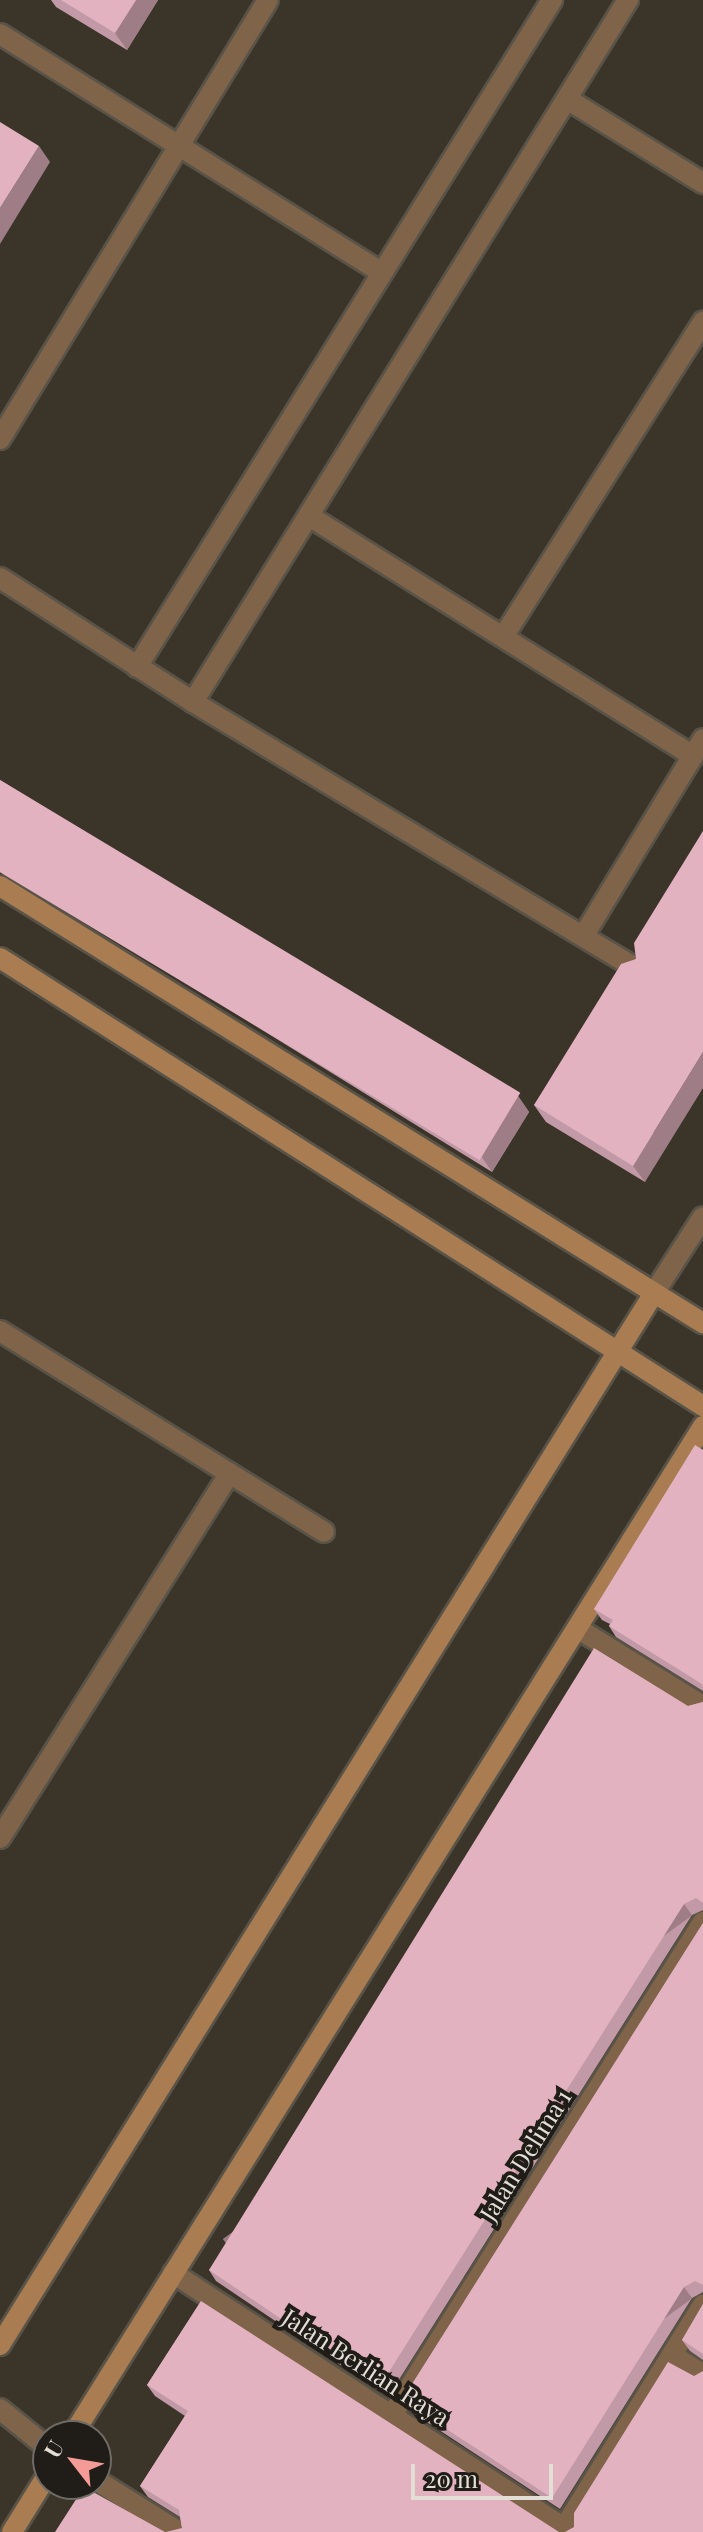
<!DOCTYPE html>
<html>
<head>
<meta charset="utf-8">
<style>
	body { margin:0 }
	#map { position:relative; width:703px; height:2532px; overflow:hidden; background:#3b3428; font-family:"Playfair Display",serif }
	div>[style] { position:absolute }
	.roads { filter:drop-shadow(2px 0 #595348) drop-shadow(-2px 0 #595348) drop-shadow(0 2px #595348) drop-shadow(0 -2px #595348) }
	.street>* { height:20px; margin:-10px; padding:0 10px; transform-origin:10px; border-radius:10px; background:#806449 }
	.secondary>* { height:20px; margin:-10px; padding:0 10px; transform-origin:10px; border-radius:10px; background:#a97d51 }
	.wall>* { inset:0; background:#c299a6 }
	.shaded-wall>* { inset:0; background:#9e7d87; transform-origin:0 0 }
	.building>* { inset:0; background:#e2b2c1; transform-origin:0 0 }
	span { translate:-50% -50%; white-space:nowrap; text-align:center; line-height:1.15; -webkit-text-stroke:8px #201c17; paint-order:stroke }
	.street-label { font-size:24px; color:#e3dfd7 }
	.north { position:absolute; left:32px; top:2420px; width:80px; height:80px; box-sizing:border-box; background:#201c17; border:2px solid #6e6a64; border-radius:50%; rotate:301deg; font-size:22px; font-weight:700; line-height:32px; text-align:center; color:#e3dfd7 }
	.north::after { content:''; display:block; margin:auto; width:28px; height:36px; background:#f59b97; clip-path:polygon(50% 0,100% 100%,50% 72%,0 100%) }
	.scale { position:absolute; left:411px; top:2464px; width:142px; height:36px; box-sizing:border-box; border:4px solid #e3dfd7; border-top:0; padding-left:10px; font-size:24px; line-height:28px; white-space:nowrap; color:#e3dfd7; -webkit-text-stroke:6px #201c17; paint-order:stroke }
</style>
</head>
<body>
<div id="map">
	<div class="roads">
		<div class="street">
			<i style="left:0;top:34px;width:447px;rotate:32deg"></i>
			<i style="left:567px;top:99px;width:160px;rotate:31.7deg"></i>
			<i style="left:0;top:439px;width:514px;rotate:-58.6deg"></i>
			<i style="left:309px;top:516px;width:453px;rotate:32deg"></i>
			<i style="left:0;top:578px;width:229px;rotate:32.7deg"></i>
			<i style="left:193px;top:702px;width:518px;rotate:31.02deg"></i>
			<i style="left:505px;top:634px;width:370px;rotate:-57.6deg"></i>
			<i style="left:137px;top:667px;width:786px;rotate:-58.11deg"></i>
			<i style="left:193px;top:702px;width:826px;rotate:-58.22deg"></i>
			<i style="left:584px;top:935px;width:229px;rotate:-58.7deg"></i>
			<i style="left:654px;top:1293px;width:90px;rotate:-57.2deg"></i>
			<i style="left:0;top:1331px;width:381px;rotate:31.8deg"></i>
			<i style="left:577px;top:1628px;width:148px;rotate:31.8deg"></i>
			<i style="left:0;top:1838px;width:431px;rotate:-57.8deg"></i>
			<i style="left:173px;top:2273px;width:475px;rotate:33.1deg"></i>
			<i style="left:672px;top:2355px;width:36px;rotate:32deg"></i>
			<i style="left:0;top:2409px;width:62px;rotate:39.1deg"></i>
			<i style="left:392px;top:2415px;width:583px;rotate:-57.75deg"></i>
			<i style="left:96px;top:2480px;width:98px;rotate:32.1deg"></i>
			<i style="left:564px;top:2528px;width:263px;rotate:-58.1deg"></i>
		</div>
		<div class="secondary">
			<i style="left:0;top:886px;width:828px;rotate:31.87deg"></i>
			<i style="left:0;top:958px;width:834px;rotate:32.51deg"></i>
			<i style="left:0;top:2345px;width:1239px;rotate:-58.13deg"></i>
			<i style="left:72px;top:2436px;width:1191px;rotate:-58deg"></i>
			<i style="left:12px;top:2532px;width:68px;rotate:-58.2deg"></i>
		</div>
	</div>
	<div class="wall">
		<i style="clip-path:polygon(51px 0,158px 0,127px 50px,56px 7px)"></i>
		<i style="clip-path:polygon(0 780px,518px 1096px,529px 1112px,492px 1172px,0 868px)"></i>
		<i style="clip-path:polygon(703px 831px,645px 1182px,546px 1122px,534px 1105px,636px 959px)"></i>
		<i style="clip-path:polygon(703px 1450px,703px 1691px,616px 1637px,609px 1626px,610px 1624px,602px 1620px,594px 1609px)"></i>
		<i style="clip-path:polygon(703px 1702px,703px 1910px,692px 1915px,388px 2397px,216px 2281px,209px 2270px,688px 1706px)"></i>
		<i style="clip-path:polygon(703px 1923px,703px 2292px,692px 2298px,560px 2509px,410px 2411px,402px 2400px)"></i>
		<i style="clip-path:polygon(201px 2301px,182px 2528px,180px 2517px,148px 2497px,140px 2486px,185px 2416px,155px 2396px,147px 2385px)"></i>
		<i style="clip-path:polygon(703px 2304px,703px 2360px,690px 2351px,682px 2340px)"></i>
	</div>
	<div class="shaded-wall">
		<i style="clip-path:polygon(136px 0,158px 0,127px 50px,115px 33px)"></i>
		<i style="clip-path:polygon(39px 146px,50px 162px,0 244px,0 208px)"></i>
		<i style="clip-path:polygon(703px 1052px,703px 1088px,645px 1182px,633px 1166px)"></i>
		<i style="clip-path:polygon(518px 1096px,529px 1112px,492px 1172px,481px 1156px)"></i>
		<i style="left:684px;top:1904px;width:14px;height:570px;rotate:54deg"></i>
		<i style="left:684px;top:2287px;width:14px;height:249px;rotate:54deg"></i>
	</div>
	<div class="building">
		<i style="clip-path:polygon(61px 0,136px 0,115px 33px)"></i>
		<i style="clip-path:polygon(0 122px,39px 146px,0 208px)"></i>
		<i style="left:0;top:780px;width:607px;height:79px;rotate:31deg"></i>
		<i style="clip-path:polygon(703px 831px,703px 1052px,633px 1166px,534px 1105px,621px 964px,636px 959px,634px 943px)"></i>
		<i style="clip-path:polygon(695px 1445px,703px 1450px,703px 1687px,702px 1684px,609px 1626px,613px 1620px,594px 1609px)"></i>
		<i style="clip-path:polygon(594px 1648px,688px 1706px,703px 1702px,703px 1903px,696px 1898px,684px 1904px,380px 2386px,209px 2270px)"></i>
		<i style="clip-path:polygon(703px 1923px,703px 2285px,695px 2281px,684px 2287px,552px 2498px,402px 2400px)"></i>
		<i style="clip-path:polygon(201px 2301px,559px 2532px,166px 2532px,182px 2528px,179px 2510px,140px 2486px,188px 2411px,147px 2385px)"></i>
		<i style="clip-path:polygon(703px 2304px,703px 2354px,682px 2340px)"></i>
		<i style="clip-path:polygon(668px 2362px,694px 2376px,703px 2371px,703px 2532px,565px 2532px,574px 2527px,574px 2513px)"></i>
		<i style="clip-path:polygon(84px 2487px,165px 2532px,55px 2532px)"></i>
	</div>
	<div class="street-label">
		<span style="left:525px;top:2155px;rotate:-58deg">Jalan Delima 1</span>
		<span style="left:366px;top:2367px;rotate:33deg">Jalan Berlian Raya</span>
	</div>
	<div class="north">U</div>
	<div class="scale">20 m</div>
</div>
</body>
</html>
